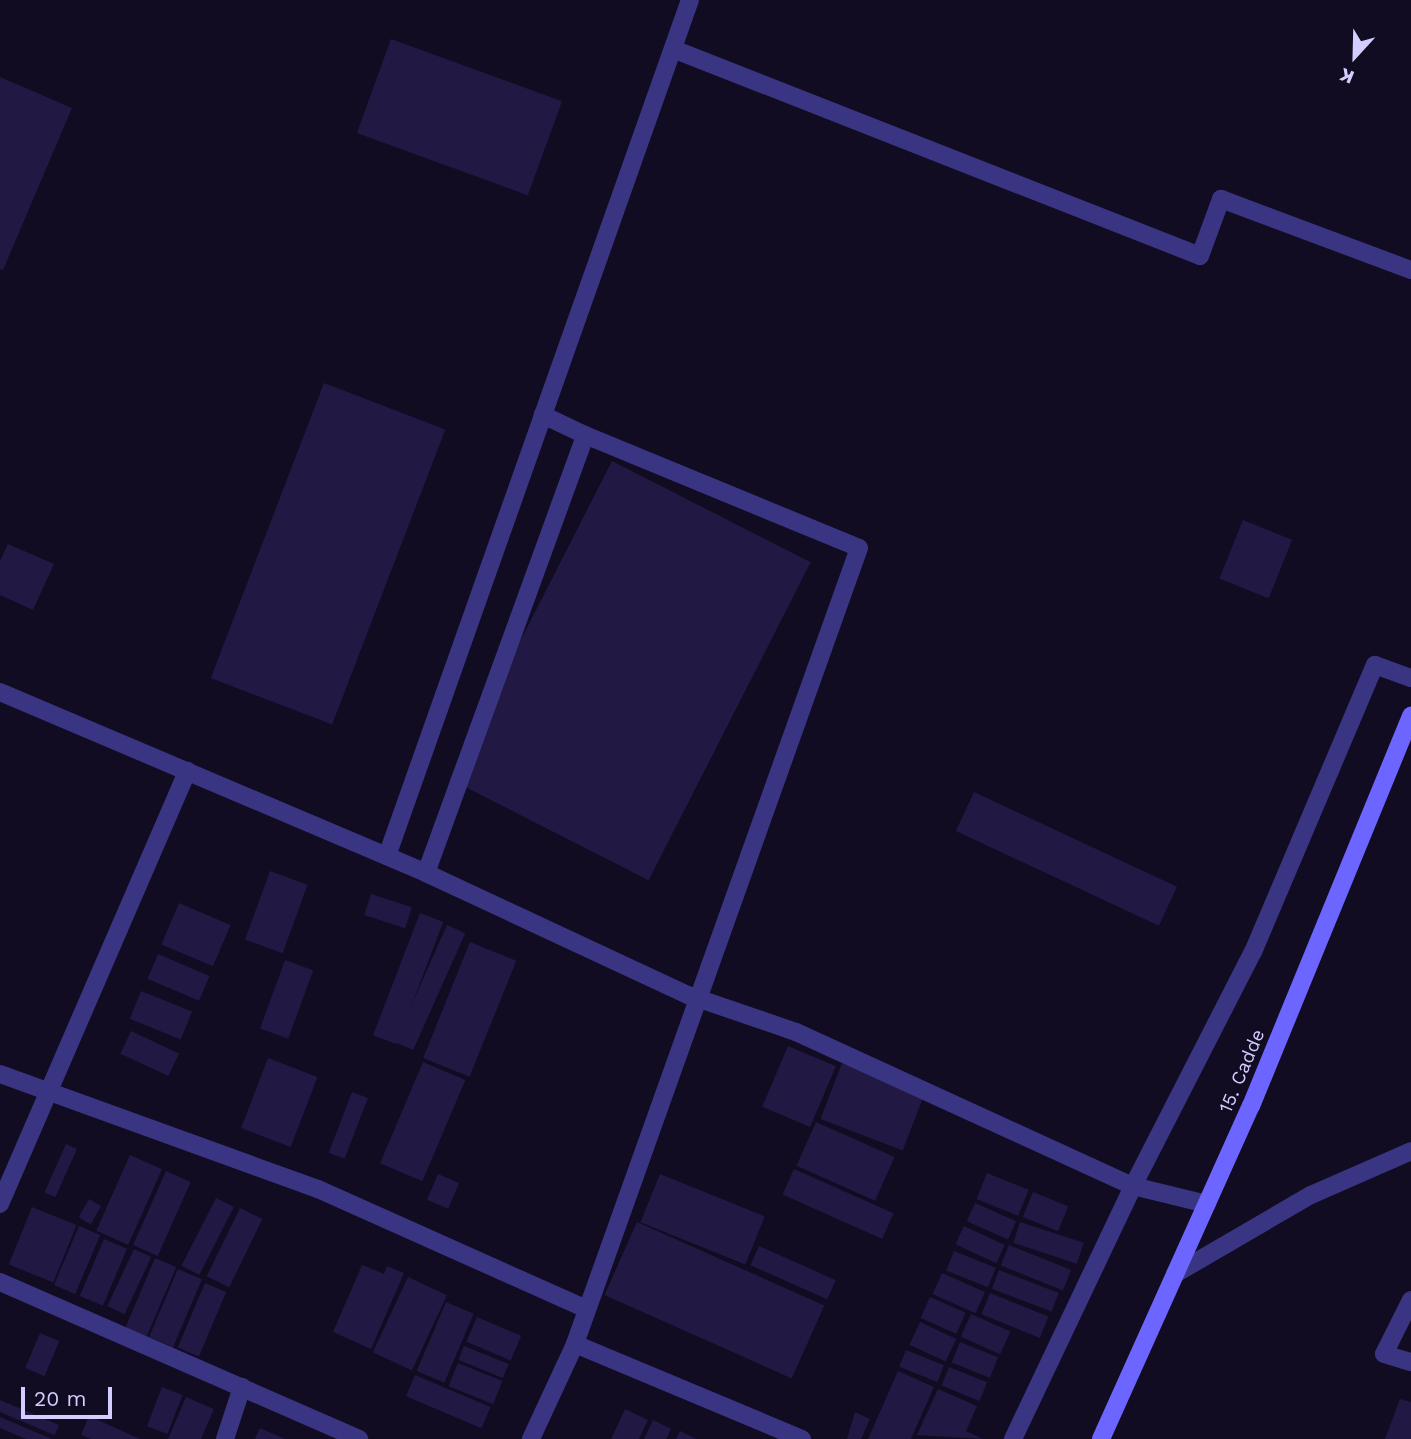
<!DOCTYPE html>
<html>
<head>
<meta charset="utf-8">
<style>
	body { margin:0 }
	#map { position:relative; width:1411px; height:1439px; overflow:hidden; background:#110c22; font-family:"Work Sans",sans-serif }
	div>[style] { position:absolute }
	.building>* { inset:0; background:#221844; transform-origin:0 0 }
	.street>* { height:18px; margin:-9px; padding:0 9px; transform-origin:9px; border-radius:9px; background:#3a3583 }
	.secondary>* { height:18px; margin:-9px; padding:0 9px; transform-origin:9px; border-radius:9px; background:#6c65ff }
	span { translate:-50% -50%; white-space:nowrap; text-align:center; line-height:1.15; -webkit-text-stroke:5px #110c22; paint-order:stroke }
	.street-label { font-size:19px; color:#d4ceff }
	.north { position:absolute; left:1320px; top:21px; width:70px; height:70px; -webkit-text-stroke:5px #110c22; paint-order:stroke; rotate:202deg; font-size:19px; font-weight:700; line-height:28px; text-align:center; color:#d4ceff }
	.north::after { content:''; display:block; margin:auto; width:24px; height:32px; background:#d4ceff; clip-path:polygon(50% 0,100% 100%,50% 72%,0 100%) }
	.scale { position:absolute; left:21px; top:1387px; width:91px; height:32px; box-sizing:border-box; border:4px solid #d4ceff; border-top:0; padding-left:9px; font-size:21px; line-height:24px; white-space:nowrap; color:#d4ceff; -webkit-text-stroke:5px #110c22; paint-order:stroke }
</style>
</head>
<body>
<div id="map">
	<div class="building">
		<i style="left:391px;top:39px;width:182px;height:100px;rotate:20deg"></i>
		<i style="clip-path:polygon(0 77px,72px 108px,3px 270px,0 269px)"></i>
		<i style="left:324px;top:383px;width:130px;height:316px;rotate:21deg"></i>
		<i style="left:612px;top:461px;width:223px;height:357px;rotate:27deg"></i>
		<i style="left:1243px;top:520px;width:53px;height:63px;rotate:22deg"></i>
		<i style="clip-path:polygon(8px 544px,54px 564px,33px 610px,0 595px,0 561px)"></i>
		<i style="left:974px;top:792px;width:224px;height:43px;rotate:25deg"></i>
		<i style="left:270px;top:871px;width:40px;height:73px;rotate:20deg"></i>
		<i style="left:371px;top:894px;width:43px;height:22px;rotate:18deg"></i>
		<i style="left:179px;top:903px;width:56px;height:45px;rotate:23deg"></i>
		<i style="left:420px;top:913px;width:25px;height:131px;rotate:21deg"></i>
		<i style="left:447px;top:925px;width:20px;height:128px;rotate:24deg"></i>
		<i style="left:470px;top:942px;width:50px;height:125px;rotate:22deg"></i>
		<i style="left:158px;top:954px;width:56px;height:27px;rotate:23deg"></i>
		<i style="left:285px;top:960px;width:30px;height:73px;rotate:20deg"></i>
		<i style="left:141px;top:991px;width:55px;height:30px;rotate:22deg"></i>
		<i style="left:131px;top:1031px;width:53px;height:25px;rotate:25deg"></i>
		<i style="left:788px;top:1046px;width:52px;height:66px;rotate:23deg"></i>
		<i style="left:268px;top:1058px;width:53px;height:75px;rotate:21deg"></i>
		<i style="left:423px;top:1062px;width:46px;height:110px;rotate:23deg"></i>
		<i style="left:842px;top:1063px;width:88px;height:60px;rotate:21deg"></i>
		<i style="left:352px;top:1092px;width:17px;height:65px;rotate:21deg"></i>
		<i style="left:816px;top:1122px;width:86px;height:48px;rotate:24deg"></i>
		<i style="left:66px;top:1144px;width:12px;height:53px;rotate:24deg"></i>
		<i style="left:130px;top:1155px;width:35px;height:83px;rotate:24deg"></i>
		<i style="left:794px;top:1169px;width:109px;height:28px;rotate:24deg"></i>
		<i style="left:166px;top:1171px;width:27px;height:81px;rotate:24deg"></i>
		<i style="left:987px;top:1173px;width:45px;height:28px;rotate:22deg"></i>
		<i style="left:438px;top:1174px;width:23px;height:28px;rotate:23deg"></i>
		<i style="left:660px;top:1174px;width:113px;height:52px;rotate:22deg"></i>
		<i style="left:1033px;top:1192px;width:38px;height:27px;rotate:22deg"></i>
		<i style="left:216px;top:1198px;width:20px;height:76px;rotate:27deg"></i>
		<i style="left:89px;top:1199px;width:14px;height:21px;rotate:30deg"></i>
		<i style="left:975px;top:1203px;width:45px;height:20px;rotate:24deg"></i>
		<i style="left:32px;top:1207px;width:48px;height:62px;rotate:22deg"></i>
		<i style="left:240px;top:1208px;width:25px;height:76px;rotate:26deg"></i>
		<i style="left:637px;top:1222px;width:205px;height:80px;rotate:24deg"></i>
		<i style="left:1020px;top:1222px;width:67px;height:22px;rotate:18deg"></i>
		<i style="left:79px;top:1226px;width:23px;height:64px;rotate:23deg"></i>
		<i style="left:964px;top:1226px;width:45px;height:20px;rotate:25deg"></i>
		<i style="left:104px;top:1239px;width:25px;height:62px;rotate:23deg"></i>
		<i style="left:1009px;top:1245px;width:67px;height:22px;rotate:22deg"></i>
		<i style="left:759px;top:1246px;width:84px;height:21px;rotate:24deg"></i>
		<i style="left:134px;top:1249px;width:19px;height:63px;rotate:25deg"></i>
		<i style="left:954px;top:1251px;width:45px;height:21px;rotate:22deg"></i>
		<i style="left:155px;top:1258px;width:23px;height:76px;rotate:23deg"></i>
		<i style="clip-path:polygon(362px 1265px,384px 1274px,387px 1266px,404px 1273px,371px 1349px,333px 1332px)"></i>
		<i style="left:178px;top:1269px;width:26px;height:74px;rotate:23deg"></i>
		<i style="left:999px;top:1270px;width:64px;height:20px;rotate:21deg"></i>
		<i style="left:942px;top:1273px;width:47px;height:23px;rotate:24deg"></i>
		<i style="left:408px;top:1277px;width:43px;height:83px;rotate:25deg"></i>
		<i style="left:205px;top:1283px;width:23px;height:70px;rotate:23deg"></i>
		<i style="left:990px;top:1293px;width:63px;height:23px;rotate:22deg"></i>
		<i style="left:930px;top:1297px;width:39px;height:23px;rotate:24deg"></i>
		<i style="left:446px;top:1302px;width:30px;height:75px;rotate:23deg"></i>
		<i style="left:971px;top:1314px;width:43px;height:25px;rotate:24deg"></i>
		<i style="left:477px;top:1317px;width:48px;height:27px;rotate:23deg"></i>
		<i style="left:920px;top:1322px;width:40px;height:25px;rotate:25deg"></i>
		<i style="left:40px;top:1333px;width:21px;height:38px;rotate:23deg"></i>
		<i style="left:960px;top:1342px;width:41px;height:22px;rotate:22deg"></i>
		<i style="left:464px;top:1346px;width:48px;height:15px;rotate:22deg"></i>
		<i style="left:906px;top:1350px;width:41px;height:18px;rotate:22deg"></i>
		<i style="left:458px;top:1363px;width:48px;height:25px;rotate:22deg"></i>
		<i style="left:949px;top:1367px;width:41px;height:20px;rotate:22deg"></i>
		<i style="clip-path:polygon(898px 1371px,934px 1387px,911px 1439px,868px 1439px)"></i>
		<i style="left:415px;top:1375px;width:82px;height:23px;rotate:23deg"></i>
		<i style="left:162px;top:1387px;width:22px;height:42px;rotate:21deg"></i>
		<i style="clip-path:polygon(938px 1389px,977px 1406px,966px 1431px,983px 1439px,917px 1435px)"></i>
		<i style="clip-path:polygon(186px 1397px,214px 1409px,201px 1439px,168px 1439px)"></i>
		<i style="clip-path:polygon(1400px 1399px,1411px 1402px,1411px 1439px,1385px 1439px)"></i>
		<i style="left:0;top:1400px;width:64px;height:11px;rotate:23deg"></i>
		<i style="clip-path:polygon(625px 1409px,648px 1420px,639px 1439px,611px 1439px)"></i>
		<i style="clip-path:polygon(855px 1412px,870px 1419px,861px 1439px,847px 1439px)"></i>
		<i style="clip-path:polygon(89px 1416px,140px 1439px,91px 1439px,81px 1435px)"></i>
		<i style="clip-path:polygon(0 1417px,52px 1439px,26px 1439px,0 1428px)"></i>
		<i style="clip-path:polygon(653px 1420px,671px 1429px,666px 1439px,644px 1439px)"></i>
		<i style="clip-path:polygon(260px 1428px,285px 1439px,255px 1439px)"></i>
		<i style="clip-path:polygon(680px 1431px,696px 1439px,676px 1439px)"></i>
	</div>
	<div class="street">
		<i style="left:673px;top:49px;width:566px;rotate:21.44deg"></i>
		<i style="left:1200px;top:256px;width:61px;rotate:-69.8deg"></i>
		<i style="left:1221px;top:199px;width:203px;rotate:20.5deg"></i>
		<i style="left:585px;top:435px;width:47px;rotate:-154.5deg"></i>
		<i style="left:543px;top:415px;width:440px;rotate:-70.5deg"></i>
		<i style="left:0;top:692px;width:463px;rotate:23deg"></i>
		<i style="left:426px;top:873px;width:289px;rotate:25deg"></i>
		<i style="left:688px;top:995px;width:114px;rotate:18.9deg"></i>
		<i style="left:796px;top:1032px;width:371px;rotate:24.6deg"></i>
		<i style="left:1133px;top:1186px;width:76px;rotate:13.7deg"></i>
		<i style="left:387px;top:856px;width:468px;rotate:-70.5deg"></i>
		<i style="left:426px;top:873px;width:466px;rotate:-70deg"></i>
		<i style="left:585px;top:435px;width:296px;rotate:22.4deg"></i>
		<i style="left:859px;top:548px;width:845px;rotate:109.64deg"></i>
		<i style="left:575px;top:1344px;width:105px;rotate:114.9deg"></i>
		<i style="left:0;top:1074px;width:338px;rotate:19.9deg"></i>
		<i style="left:318px;top:1189px;width:291px;rotate:24.1deg"></i>
		<i style="left:0;top:1204px;width:472px;rotate:-66.6deg"></i>
		<i style="left:1175px;top:1274px;width:157px;rotate:-30.2deg"></i>
		<i style="left:1311px;top:1195px;width:109px;rotate:-23.7deg"></i>
		<i style="left:0;top:1282px;width:392px;rotate:23.6deg"></i>
		<i style="left:1411px;top:1300px;width:60px;rotate:116.6deg"></i>
		<i style="left:1384px;top:1354px;width:28px;rotate:17deg"></i>
		<i style="left:575px;top:1344px;width:246px;rotate:22.7deg"></i>
		<i style="left:225px;top:1439px;width:55px;rotate:-71.9deg"></i>
		<i style="left:1013px;top:1439px;width:280px;rotate:-64.6deg"></i>
		<i style="left:1133px;top:1186px;width:263px;rotate:-62.9deg"></i>
		<i style="left:1253px;top:952px;width:312px;rotate:-67deg"></i>
		<i style="left:1375px;top:665px;width:38px;rotate:20deg"></i>
	</div>
	<div class="secondary">
		<i style="left:1101px;top:1439px;width:365px;rotate:-65.8deg"></i>
		<i style="left:1251px;top:1106px;width:422px;rotate:-67.7deg"></i>
	</div>
	<div class="street-label">
		<span style="left:1242px;top:1071px;rotate:-67deg">15. Cadde</span>
	</div>
	<div class="north">K</div>
	<div class="scale">20 m</div>
</div>
</body>
</html>
